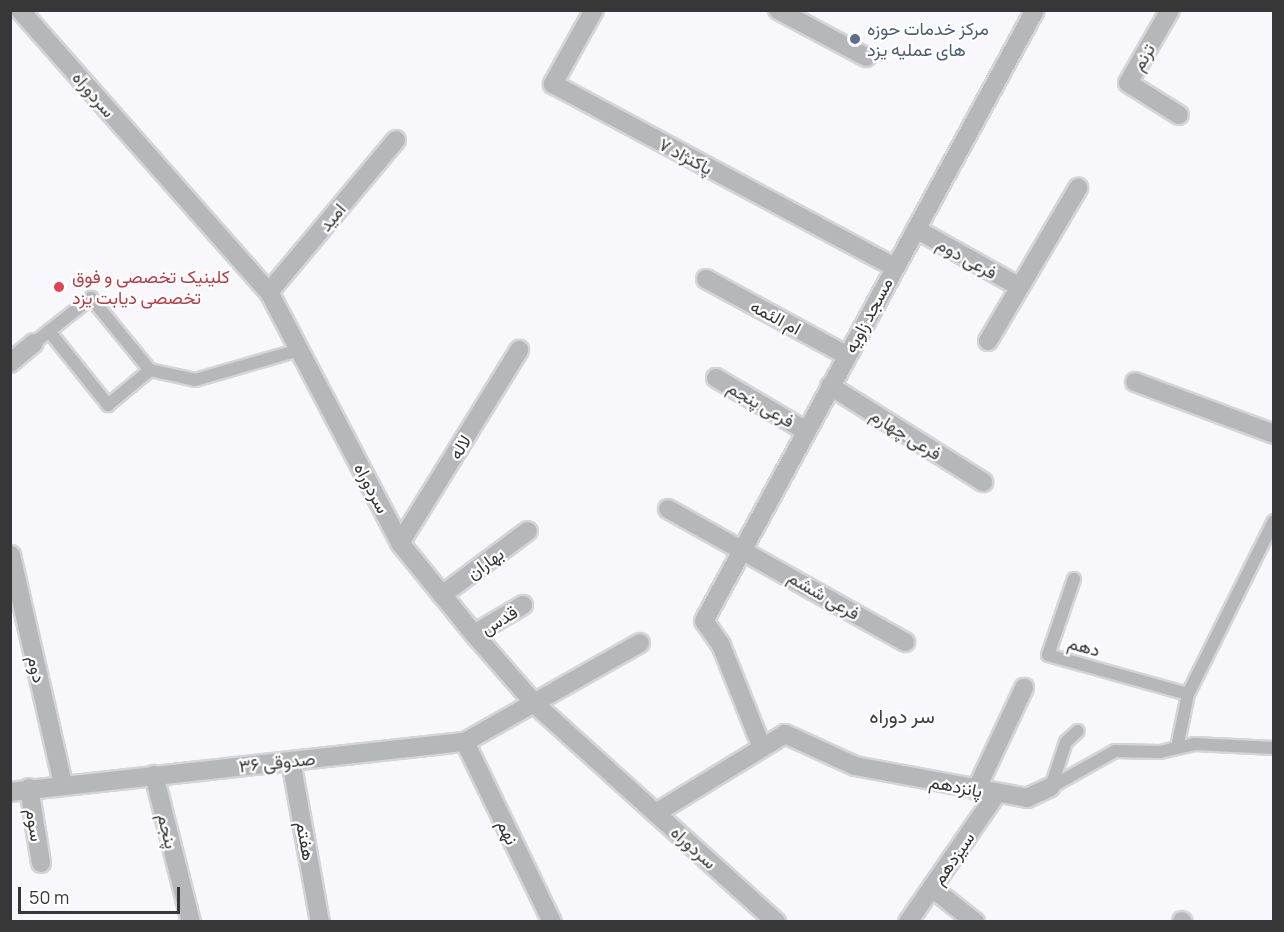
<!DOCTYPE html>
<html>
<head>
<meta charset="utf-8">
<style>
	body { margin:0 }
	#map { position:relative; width:1284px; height:932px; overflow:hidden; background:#f8f7fb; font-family:Manrope,Vazirmatn,sans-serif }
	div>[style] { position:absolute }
	.roads { filter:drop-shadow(2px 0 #d5d4d8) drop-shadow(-2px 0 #d5d4d8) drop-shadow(0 2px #d5d4d8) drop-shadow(0 -2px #d5d4d8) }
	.lane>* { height:12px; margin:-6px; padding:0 6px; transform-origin:6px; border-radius:6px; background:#b5b7b8 }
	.street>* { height:18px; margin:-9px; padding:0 9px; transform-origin:9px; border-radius:9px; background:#b5b7b8 }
	.dots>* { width:16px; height:16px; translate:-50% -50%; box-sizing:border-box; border:3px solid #fff; border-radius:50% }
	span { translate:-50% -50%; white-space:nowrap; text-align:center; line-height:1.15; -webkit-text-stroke:4.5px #fff; paint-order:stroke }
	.service-label { font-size:18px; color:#4e5e75 }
	.left { translate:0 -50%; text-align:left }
	.street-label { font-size:18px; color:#373738 }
	.health-label { font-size:18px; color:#be3a42 }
	.neighbourhood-label { font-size:20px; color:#3e3e41 }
	.frame { position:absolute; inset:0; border:12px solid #373738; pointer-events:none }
	.scale { position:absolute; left:18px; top:887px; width:162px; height:27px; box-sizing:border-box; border:3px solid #373738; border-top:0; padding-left:8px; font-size:18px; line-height:21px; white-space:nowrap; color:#373738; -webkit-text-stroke:4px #fff; paint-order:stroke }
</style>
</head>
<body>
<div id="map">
	<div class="roads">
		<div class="lane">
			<i style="left:49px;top:331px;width:95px;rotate:51.4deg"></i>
			<i style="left:108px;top:405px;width:55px;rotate:-39.8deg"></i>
			<i style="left:34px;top:343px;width:73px;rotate:-38.3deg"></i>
			<i style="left:91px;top:298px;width:93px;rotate:50.7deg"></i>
			<i style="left:150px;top:370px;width:46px;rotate:12.5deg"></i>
			<i style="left:195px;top:380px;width:108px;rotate:-16.1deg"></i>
			<i style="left:1074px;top:579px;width:80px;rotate:108.9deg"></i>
			<i style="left:1048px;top:655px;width:145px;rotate:15.6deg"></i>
			<i style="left:1177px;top:748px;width:55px;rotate:-78.5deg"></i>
			<i style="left:1188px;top:694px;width:193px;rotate:-63.6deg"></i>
			<i style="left:1051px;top:787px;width:73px;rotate:-29.4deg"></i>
			<i style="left:1115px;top:751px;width:45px;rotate:1.3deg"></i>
			<i style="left:1160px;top:752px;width:35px;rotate:-13deg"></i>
			<i style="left:1194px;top:744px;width:80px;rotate:2.9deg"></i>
			<i style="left:1051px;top:787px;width:47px;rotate:-71.6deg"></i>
			<i style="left:1066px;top:742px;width:16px;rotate:-43deg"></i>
		</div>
		<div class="street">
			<i style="left:20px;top:10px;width:376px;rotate:48.6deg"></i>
			<i style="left:269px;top:292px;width:283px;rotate:62.4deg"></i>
			<i style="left:400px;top:543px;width:117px;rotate:50.9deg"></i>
			<i style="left:474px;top:634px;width:94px;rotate:48.9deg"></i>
			<i style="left:536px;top:705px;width:324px;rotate:42.1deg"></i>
			<i style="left:594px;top:10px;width:85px;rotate:119deg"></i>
			<i style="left:553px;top:84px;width:387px;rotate:28.2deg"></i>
			<i style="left:778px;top:10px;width:100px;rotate:28.1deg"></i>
			<i style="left:1170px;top:10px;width:84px;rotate:119.9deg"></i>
			<i style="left:1128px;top:83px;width:60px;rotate:32.1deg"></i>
			<i style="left:916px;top:229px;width:117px;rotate:29.2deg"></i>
			<i style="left:706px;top:279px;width:159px;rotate:28.5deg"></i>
			<i style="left:269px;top:292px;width:198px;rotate:-50.1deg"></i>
			<i style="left:988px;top:341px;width:178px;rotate:-59.5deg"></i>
			<i style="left:10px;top:363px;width:31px;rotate:-40deg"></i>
			<i style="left:716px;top:378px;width:104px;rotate:30.5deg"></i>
			<i style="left:1135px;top:382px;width:148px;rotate:20.5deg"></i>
			<i style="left:830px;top:386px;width:181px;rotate:32.1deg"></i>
			<i style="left:668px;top:509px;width:272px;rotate:29.3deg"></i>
			<i style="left:400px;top:543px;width:227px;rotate:-58.3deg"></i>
			<i style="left:11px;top:555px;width:235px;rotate:77.2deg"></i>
			<i style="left:442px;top:595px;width:107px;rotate:-36.7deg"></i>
			<i style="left:474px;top:634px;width:57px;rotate:-30.6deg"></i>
			<i style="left:465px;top:742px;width:200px;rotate:64.2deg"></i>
			<i style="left:761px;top:745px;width:108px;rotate:-111.8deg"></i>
			<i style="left:721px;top:645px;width:29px;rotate:-125deg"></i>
			<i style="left:704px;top:621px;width:695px;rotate:-61.55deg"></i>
			<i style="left:291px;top:761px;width:164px;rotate:79.8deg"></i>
			<i style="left:154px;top:775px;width:152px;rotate:75.9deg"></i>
			<i style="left:29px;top:788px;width:76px;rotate:80.9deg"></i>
			<i style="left:976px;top:790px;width:113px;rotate:-64.8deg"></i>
			<i style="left:10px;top:792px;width:458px;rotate:-6.3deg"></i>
			<i style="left:465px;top:742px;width:201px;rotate:-29.5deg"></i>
			<i style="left:656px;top:813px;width:151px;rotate:-31.5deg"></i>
			<i style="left:785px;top:734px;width:77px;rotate:24.6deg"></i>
			<i style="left:855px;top:766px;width:175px;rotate:10.5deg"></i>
			<i style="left:1027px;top:798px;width:26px;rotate:-25deg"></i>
			<i style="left:932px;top:888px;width:55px;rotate:38.3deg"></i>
			<i style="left:1182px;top:921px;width:1px;rotate:45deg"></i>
			<i style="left:908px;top:922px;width:157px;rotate:-55.4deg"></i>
		</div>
	</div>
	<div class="dots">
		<i style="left:855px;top:39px;background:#5c6f8a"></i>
		<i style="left:59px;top:287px;background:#e0444e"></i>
	</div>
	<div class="service-label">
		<span class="left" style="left:867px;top:39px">مرکز خدمات حوزه<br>های عملیه یزد</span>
	</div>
	<div class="street-label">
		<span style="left:1143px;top:57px;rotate:-60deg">ترنم</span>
		<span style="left:94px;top:94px;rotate:49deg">سردوراه</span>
		<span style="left:686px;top:156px;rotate:28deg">پاکنژاد ۷</span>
		<span style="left:332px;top:217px;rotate:-50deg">امید</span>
		<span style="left:967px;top:258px;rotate:29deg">فرعی دوم</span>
		<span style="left:868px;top:315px;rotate:-62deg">مسجد زاویه</span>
		<span style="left:776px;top:317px;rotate:28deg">ام الئمه</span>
		<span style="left:761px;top:404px;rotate:30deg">فرعی پنجم</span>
		<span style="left:906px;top:434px;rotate:32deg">فرعی چهارم</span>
		<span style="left:460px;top:447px;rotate:-58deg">لاله</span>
		<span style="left:372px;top:488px;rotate:62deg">سردوراه</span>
		<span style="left:485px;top:563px;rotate:-36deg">بهاران</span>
		<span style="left:824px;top:595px;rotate:30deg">فرعی ششم</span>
		<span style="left:499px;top:620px;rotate:-30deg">قدس</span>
		<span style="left:1084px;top:646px;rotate:15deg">دهم</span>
		<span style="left:37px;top:669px;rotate:77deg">دوم</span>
		<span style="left:277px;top:762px;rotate:-6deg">صدوقی ۳۶</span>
		<span style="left:956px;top:786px;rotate:11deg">پانزدهم</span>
		<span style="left:35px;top:825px;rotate:81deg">سوم</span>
		<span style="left:168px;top:831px;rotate:76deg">پنجم</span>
		<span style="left:508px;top:832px;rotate:64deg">نهم</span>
		<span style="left:306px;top:841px;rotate:80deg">هفتم</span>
		<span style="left:694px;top:847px;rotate:42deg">سردوراه</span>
		<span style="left:953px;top:858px;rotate:-55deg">سیزدهم</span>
	</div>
	<div class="health-label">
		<span class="left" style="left:72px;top:287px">کلینیک تخصصی و فوق<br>تخصصی دیابت یزد</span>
	</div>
	<div class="neighbourhood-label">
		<span style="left:902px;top:715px">سر دوراه</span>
	</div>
	<div class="frame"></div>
	<div class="scale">50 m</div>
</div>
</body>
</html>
